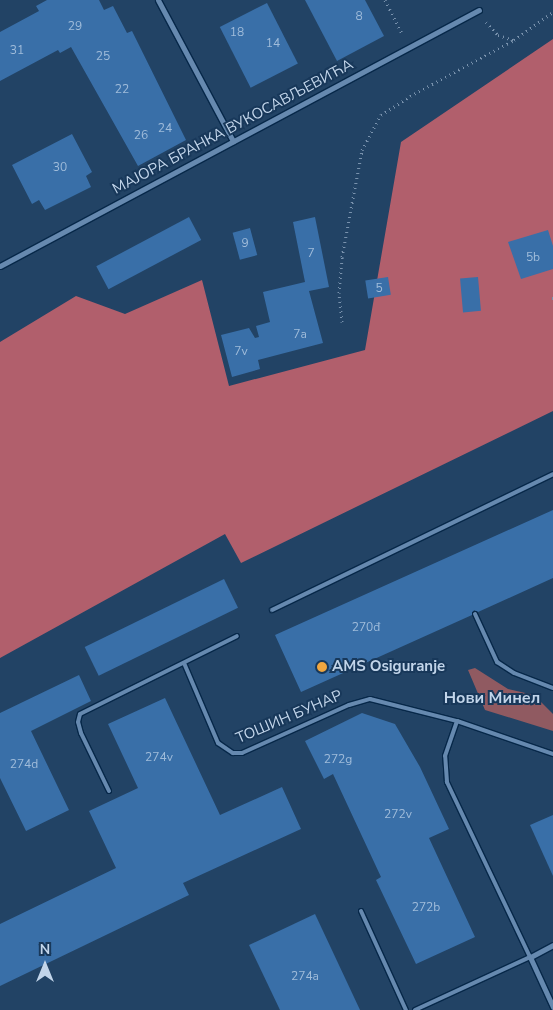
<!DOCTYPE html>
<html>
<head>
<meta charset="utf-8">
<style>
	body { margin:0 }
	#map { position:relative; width:553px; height:1010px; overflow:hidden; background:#224365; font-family:"Nunito Sans",sans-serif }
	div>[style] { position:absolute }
	.green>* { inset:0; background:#905a61 }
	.forest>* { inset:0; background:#b15f6c }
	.building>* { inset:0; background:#396fa8; transform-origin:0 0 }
	.path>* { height:3px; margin-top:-1.5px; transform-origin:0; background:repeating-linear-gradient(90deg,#7992ad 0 1px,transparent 0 5px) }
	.roads { filter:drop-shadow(1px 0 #072849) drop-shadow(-1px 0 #072849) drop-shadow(0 1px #072849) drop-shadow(0 -1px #072849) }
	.lane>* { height:4px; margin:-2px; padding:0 2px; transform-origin:2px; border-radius:2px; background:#6689af }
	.street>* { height:5px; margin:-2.5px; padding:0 2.5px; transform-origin:2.5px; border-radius:2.5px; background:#6689af }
	.dots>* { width:14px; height:14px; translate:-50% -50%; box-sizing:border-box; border:2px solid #18385a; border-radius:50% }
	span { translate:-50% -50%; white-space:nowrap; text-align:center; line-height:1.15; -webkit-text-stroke:4px #18385a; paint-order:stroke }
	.number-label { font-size:12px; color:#a0bcda }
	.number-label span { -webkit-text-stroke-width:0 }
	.street-label { font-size:15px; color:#c2d5ea }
	.poi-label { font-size:15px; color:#c2d5ea; font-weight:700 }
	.left { translate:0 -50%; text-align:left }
	.neighbourhood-label { font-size:16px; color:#c2d5ea; font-weight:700 }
	.north { position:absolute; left:20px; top:940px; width:50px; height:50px; -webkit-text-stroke:4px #18385a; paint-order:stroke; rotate:0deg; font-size:14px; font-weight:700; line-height:20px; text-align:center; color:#c2d5ea }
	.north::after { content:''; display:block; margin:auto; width:18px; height:22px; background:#c2d5ea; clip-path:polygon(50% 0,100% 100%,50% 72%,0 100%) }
</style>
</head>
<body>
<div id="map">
	<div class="green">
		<i style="clip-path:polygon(475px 668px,508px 689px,534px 695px,553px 714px,553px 731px,485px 710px,468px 670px)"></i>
	</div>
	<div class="forest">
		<i style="clip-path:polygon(553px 39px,553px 411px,241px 563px,225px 534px,0 658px,0 342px,76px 296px,125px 314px,202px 280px,229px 386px,365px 350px,401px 142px)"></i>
	</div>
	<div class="building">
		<i style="clip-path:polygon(47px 0,99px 0,104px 10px,113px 6px,127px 33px,132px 31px,186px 140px,138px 166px,71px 47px,60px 53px,58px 50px,0 81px,0 32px,39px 11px,36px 6px)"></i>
		<i style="clip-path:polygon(305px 0,365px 0,384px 36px,337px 61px)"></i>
		<i style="left:267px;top:3px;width:68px;height:53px;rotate:63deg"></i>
		<i style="clip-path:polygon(72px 134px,92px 172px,86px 176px,91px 187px,45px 210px,39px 200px,32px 204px,12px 165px)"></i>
		<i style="left:189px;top:217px;width:26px;height:105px;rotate:62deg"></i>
		<i style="clip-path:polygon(315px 217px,329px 287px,309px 291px,323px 343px,258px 360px,260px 369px,232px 377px,221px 335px,249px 328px,255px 338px,259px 337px,256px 326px,270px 322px,263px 292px,305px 282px,293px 222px)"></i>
		<i style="left:250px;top:228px;width:28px;height:18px;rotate:75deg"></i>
		<i style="clip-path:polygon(548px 230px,553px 246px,553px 269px,521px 279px,508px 242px)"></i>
		<i style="left:388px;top:277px;width:18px;height:23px;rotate:81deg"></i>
		<i style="left:478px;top:277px;width:34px;height:18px;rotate:85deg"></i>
		<i style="clip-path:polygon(553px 510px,553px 578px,478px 612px,474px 610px,472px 615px,301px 692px,275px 635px)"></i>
		<i style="left:224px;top:579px;width:32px;height:155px;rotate:64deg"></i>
		<i style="clip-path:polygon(79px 675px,91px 701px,31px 731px,69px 810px,26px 831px,0 778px,0 713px)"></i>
		<i style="clip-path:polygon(165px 698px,220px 815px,282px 787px,301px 829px,183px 883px,189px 895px,0 986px,0 924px,116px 868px,89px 811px,138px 788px,108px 724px)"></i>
		<i style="clip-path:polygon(362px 713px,395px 724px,420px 767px,449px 829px,429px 838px,475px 937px,416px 964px,376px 880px,381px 877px,333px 774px,324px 779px,305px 741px)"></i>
		<i style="clip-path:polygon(553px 815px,553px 876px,530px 825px)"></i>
		<i style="clip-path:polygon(315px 914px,360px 1010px,280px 1010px,249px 945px)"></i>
	</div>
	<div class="path">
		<i style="left:385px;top:0;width:39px;rotate:63deg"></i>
		<i style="left:486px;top:22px;width:18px;rotate:47deg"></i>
		<i style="left:498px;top:35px;width:16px;rotate:18deg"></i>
		<i style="left:552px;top:298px;width:1px"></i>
		<i style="left:342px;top:322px;width:29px;rotate:-96deg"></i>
		<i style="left:339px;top:293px;width:36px;rotate:-85deg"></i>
		<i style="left:342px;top:257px;width:109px;rotate:-79.4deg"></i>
		<i style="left:362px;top:150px;width:40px;rotate:-62deg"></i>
		<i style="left:381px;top:115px;width:35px;rotate:-33deg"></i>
		<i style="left:410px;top:96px;width:118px;rotate:-28.3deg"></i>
		<i style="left:514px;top:40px;width:48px;rotate:-35.7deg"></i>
	</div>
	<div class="roads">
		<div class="lane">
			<i style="left:272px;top:610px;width:312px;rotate:-25.8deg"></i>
			<i style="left:475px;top:614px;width:53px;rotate:65.4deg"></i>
			<i style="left:497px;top:662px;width:20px;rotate:33deg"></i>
			<i style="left:514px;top:673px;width:42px;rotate:21deg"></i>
			<i style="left:184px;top:663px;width:87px;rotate:67deg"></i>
			<i style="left:218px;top:743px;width:18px;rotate:34deg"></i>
			<i style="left:233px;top:753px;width:9px"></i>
			<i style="left:242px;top:753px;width:117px;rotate:-24.2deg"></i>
			<i style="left:349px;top:705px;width:22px;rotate:-16deg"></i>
			<i style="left:370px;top:699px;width:90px;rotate:14.2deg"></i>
			<i style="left:457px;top:721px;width:102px;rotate:19deg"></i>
			<i style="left:109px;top:791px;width:64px;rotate:-115.8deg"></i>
			<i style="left:81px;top:733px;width:11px;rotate:-105deg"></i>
			<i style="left:78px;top:722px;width:8px;rotate:-76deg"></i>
			<i style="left:80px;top:714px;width:175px;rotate:-26.4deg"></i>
			<i style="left:361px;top:911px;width:109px;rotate:65.6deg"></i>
			<i style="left:415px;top:1010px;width:127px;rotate:-24.7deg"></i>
			<i style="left:530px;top:957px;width:194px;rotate:-115.4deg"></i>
			<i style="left:447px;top:782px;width:26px;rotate:-94deg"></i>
			<i style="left:445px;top:756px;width:37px;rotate:-71deg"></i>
		</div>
		<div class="street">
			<i style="left:158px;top:0;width:160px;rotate:62deg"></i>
			<i style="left:0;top:266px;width:543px;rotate:-28.12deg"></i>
			<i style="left:553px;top:945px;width:26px;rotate:152deg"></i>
			<i style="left:530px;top:957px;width:55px;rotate:65.3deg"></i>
		</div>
	</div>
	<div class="dots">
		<i style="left:322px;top:667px;background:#f0a63f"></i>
	</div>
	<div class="number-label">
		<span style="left:359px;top:17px">8</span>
		<span style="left:75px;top:27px">29</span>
		<span style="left:237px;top:33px">18</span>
		<span style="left:273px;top:44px">14</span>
		<span style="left:17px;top:51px">31</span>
		<span style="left:103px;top:57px">25</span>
		<span style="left:122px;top:90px">22</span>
		<span style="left:165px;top:129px">24</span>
		<span style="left:141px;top:136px">26</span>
		<span style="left:60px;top:168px">30</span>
		<span style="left:245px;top:244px">9</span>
		<span style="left:311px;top:254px">7</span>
		<span style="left:533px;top:258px">5b</span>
		<span style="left:379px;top:289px">5</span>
		<span style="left:300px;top:335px">7a</span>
		<span style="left:241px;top:352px">7v</span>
		<span style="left:366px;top:628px">270đ</span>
		<span style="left:159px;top:758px">274v</span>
		<span style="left:338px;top:760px">272g</span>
		<span style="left:24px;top:765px">274d</span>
		<span style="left:398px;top:815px">272v</span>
		<span style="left:426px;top:908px">272b</span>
		<span style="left:305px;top:977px">274a</span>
	</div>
	<div class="street-label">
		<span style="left:233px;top:127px;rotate:-28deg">МАЈОРА БРАНКА ВУКОСАВЉЕВИЋА</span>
		<span style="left:289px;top:717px;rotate:-23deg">ТОШИН БУНАР</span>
	</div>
	<div class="poi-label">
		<span class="left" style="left:332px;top:667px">AMS Osiguranje</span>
	</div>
	<div class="neighbourhood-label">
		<span style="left:492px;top:698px">Нови Минел</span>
	</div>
	<div class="north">N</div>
</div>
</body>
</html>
